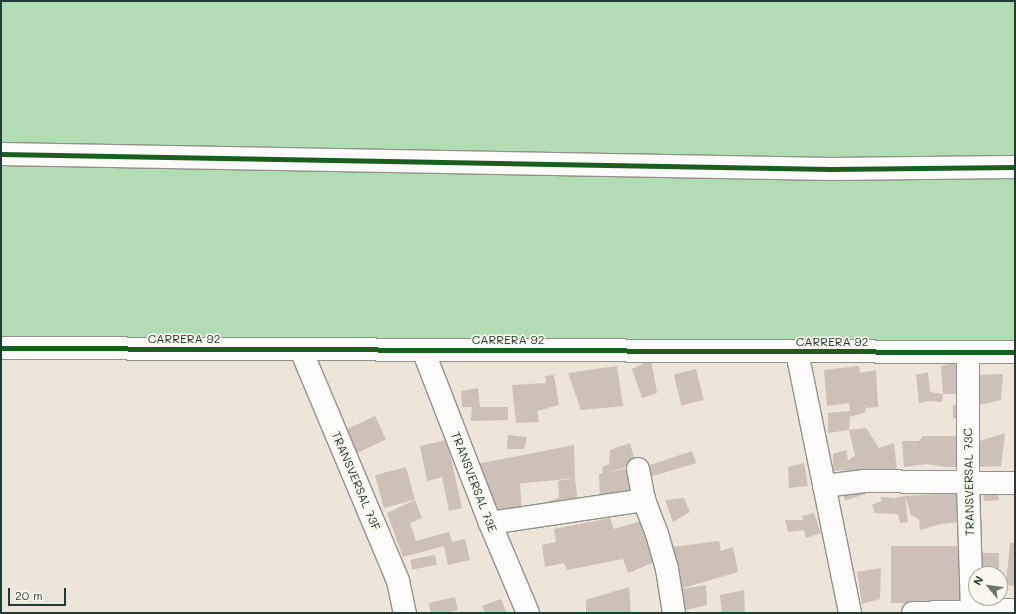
<!DOCTYPE html>
<html>
<head>
<meta charset="utf-8">
<style>
	body { margin:0 }
	#map { position:relative; width:1016px; height:614px; overflow:hidden; background:#ece5d8; font-family:Mali,sans-serif }
	div>[style] { position:absolute }
	.green>* { inset:0; background:#b2dcb4; transform-origin:0 0 }
	.building>* { inset:0; background:#cdc0b6; transform-origin:0 0 }
	.roads { filter:drop-shadow(1px 0 #91928a) drop-shadow(-1px 0 #91928a) drop-shadow(0 1px #91928a) drop-shadow(0 -1px #91928a) }
	.minor>* { height:22px; margin:-11px; padding:0 11px; transform-origin:11px; border-radius:11px; background:#fcfbf9 }
	.cycleway>* { height:5px; margin:-2.5px; padding:0 2.5px; transform-origin:2.5px; border-radius:2.5px; background:#1b5e20 }
	span { translate:-50% -50%; white-space:nowrap; text-align:center; line-height:1.15; -webkit-text-stroke:3.5px #fbf7ec; paint-order:stroke }
	.street-label { font-size:12px; color:#1f3d34 }
	.frame { position:absolute; inset:0; border:2px solid #1f3d34; pointer-events:none }
	.north { position:absolute; left:968px; top:566px; width:40px; height:40px; box-sizing:border-box; background:#fbf7ec; border:1px solid #a3ada2; border-radius:50%; rotate:299deg; font-size:11px; font-weight:700; line-height:16px; text-align:center; color:#1f3d34 }
	.north::after { content:''; display:block; margin:auto; width:14px; height:18px; background:#67786d; clip-path:polygon(50% 0,100% 100%,50% 72%,0 100%) }
	.scale { position:absolute; left:8px; top:588px; width:58px; height:18px; box-sizing:border-box; border:2px solid #1f3d34; border-top:0; padding-left:5px; font-size:12px; line-height:14px; white-space:nowrap; color:#1f3d34; -webkit-text-stroke:3px #fbf7ec; paint-order:stroke }
</style>
</head>
<body>
<div id="map">
	<div class="green">
		<i style="left:1px;top:1px;width:1014px;height:343px"></i>
	</div>
	<div class="building">
		<i style="clip-path:polygon(651px 360px,657px 393px,642px 398px,632px 369px)"></i>
		<i style="clip-path:polygon(960px 362px,961px 394px,943px 394px,941px 366px)"></i>
		<i style="clip-path:polygon(617px 366px,623px 406px,581px 410px,568px 373px)"></i>
		<i style="clip-path:polygon(859px 366px,860px 373px,876px 370px,878px 407px,865px 408px,866px 412px,850px 417px,850px 411px,849px 430px,866px 428px,879px 448px,894px 443px,897px 470px,880px 469px,845px 478px,843px 470px,833px 471px,833px 454px,846px 450px,848px 460px,855px 456px,849px 430px,828px 433px,828px 413px,850px 411px,849px 403px,827px 406px,824px 370px)"></i>
		<i style="left:696px;top:369px;width:32px;height:23px;rotate:76deg"></i>
		<i style="clip-path:polygon(928px 372px,930px 392px,943px 394px,942px 402px,929px 401px,919px 403px,916px 375px)"></i>
		<i style="clip-path:polygon(1003px 374px,1001px 400px,980px 405px,980px 375px)"></i>
		<i style="clip-path:polygon(554px 375px,559px 405px,537px 411px,539px 422px,516px 423px,512px 385px,546px 383px,545px 376px)"></i>
		<i style="clip-path:polygon(478px 388px,480px 407px,508px 407px,508px 420px,471px 421px,472px 407px,462px 407px,461px 391px)"></i>
		<i style="left:953px;top:405px;width:9px;height:13px"></i>
		<i style="left:375px;top:416px;width:26px;height:33px;rotate:65deg"></i>
		<i style="clip-path:polygon(1005px 433px,1001px 466px,977px 467px,977px 442px)"></i>
		<i style="clip-path:polygon(508px 435px,527px 437px,524px 449px,507px 449px)"></i>
		<i style="clip-path:polygon(923px 436px,962px 436px,962px 467px,946px 467px,927px 464px,904px 467px,902px 441px,919px 441px)"></i>
		<i style="clip-path:polygon(447px 440px,462px 508px,449px 511px,442px 477px,427px 481px,420px 446px)"></i>
		<i style="clip-path:polygon(630px 443px,636px 465px,607px 472px,632px 468px,634px 497px,600px 502px,599px 474px,603px 473px,602px 467px,609px 464px,610px 450px)"></i>
		<i style="clip-path:polygon(574px 445px,575px 478px,515px 484px,520px 484px,522px 513px,493px 513px,477px 464px)"></i>
		<i style="clip-path:polygon(692px 451px,696px 463px,646px 478px,644px 467px)"></i>
		<i style="clip-path:polygon(804px 463px,808px 486px,789px 488px,788px 467px)"></i>
		<i style="left:406px;top:467px;width:34px;height:32px;rotate:75deg"></i>
		<i style="clip-path:polygon(575px 478px,578px 505px,547px 512px,546px 502px,559px 498px,558px 481px)"></i>
		<i style="left:864px;top:485px;width:9px;height:23px;rotate:72deg"></i>
		<i style="left:998px;top:489px;width:11px;height:15px;rotate:85deg"></i>
		<i style="clip-path:polygon(961px 490px,961px 522px,941px 524px,920px 530px,919px 519px,911px 515px,905px 496px,908px 522px,900px 523px,898px 514px,875px 513px,872px 505px,882px 501px,880px 497px,895px 498px,905px 496px,937px 494px)"></i>
		<i style="clip-path:polygon(684px 498px,690px 512px,673px 522px,665px 500px)"></i>
		<i style="clip-path:polygon(415px 500px,422px 518px,410px 523px,416px 541px,449px 532px,452px 542px,465px 539px,470px 560px,448px 565px,444px 546px,403px 557px,387px 513px)"></i>
		<i style="clip-path:polygon(814px 513px,821px 533px,806px 538px,804px 530px,788px 532px,785px 520px,803px 520px,802px 516px)"></i>
		<i style="clip-path:polygon(610px 518px,614px 529px,641px 521px,657px 561px,628px 573px,623px 559px,567px 570px,564px 563px,545px 567px,542px 545px,556px 542px,554px 529px)"></i>
		<i style="clip-path:polygon(719px 541px,721px 551px,733px 547px,738px 572px,676px 590px,672px 547px)"></i>
		<i style="clip-path:polygon(1010px 543px,1015px 543px,1015px 586px,1006px 585px)"></i>
		<i style="left:964px;top:546px;width:57px;height:73px;rotate:90deg"></i>
		<i style="left:999px;top:553px;width:21px;height:19px;rotate:90deg"></i>
		<i style="left:435px;top:555px;width:10px;height:25px;rotate:79deg"></i>
		<i style="clip-path:polygon(881px 568px,880px 599px,862px 604px,857px 572px)"></i>
		<i style="clip-path:polygon(706px 585px,707px 605px,677px 612px,676px 590px)"></i>
		<i style="clip-path:polygon(629px 587px,631px 613px,586px 613px,586px 600px)"></i>
		<i style="clip-path:polygon(744px 590px,745px 613px,722px 613px,720px 595px)"></i>
		<i style="clip-path:polygon(455px 597px,458px 610px,445px 613px,431px 613px,429px 603px)"></i>
		<i style="clip-path:polygon(501px 599px,507px 613px,485px 613px,482px 606px)"></i>
	</div>
	<div class="roads">
		<div class="minor">
			<i style="left:1px;top:154px;width:830px;rotate:1.04deg"></i>
			<i style="left:831px;top:169px;width:184px;rotate:-0.6deg"></i>
			<i style="left:1px;top:348px;width:1014px;rotate:0.23deg"></i>
			<i style="left:301px;top:350px;width:251px;rotate:67.2deg"></i>
			<i style="left:398px;top:581px;width:33px;rotate:78deg"></i>
			<i style="left:423px;top:350px;width:186px;rotate:68.8deg"></i>
			<i style="left:490px;top:523px;width:98px;rotate:67.1deg"></i>
			<i style="left:797px;top:352px;width:266px;rotate:78.5deg"></i>
			<i style="left:968px;top:353px;width:131px;rotate:90deg"></i>
			<i style="left:968px;top:484px;width:127px;rotate:88.2deg"></i>
			<i style="left:638px;top:469px;width:32px;rotate:79deg"></i>
			<i style="left:644px;top:500px;width:36px;rotate:69deg"></i>
			<i style="left:657px;top:534px;width:36px;rotate:74deg"></i>
			<i style="left:667px;top:569px;width:45px;rotate:81deg"></i>
			<i style="left:824px;top:486px;width:41px;rotate:-7deg"></i>
			<i style="left:865px;top:481px;width:150px;rotate:0.8deg"></i>
			<i style="left:490px;top:523px;width:156px;rotate:-8.5deg"></i>
			<i style="left:913px;top:613px;width:102px;rotate:-1.7deg"></i>
		</div>
	</div>
	<div class="cycleway">
		<i style="left:1px;top:154px;width:830px;rotate:1.04deg"></i>
		<i style="left:831px;top:169px;width:184px;rotate:-0.6deg"></i>
		<i style="left:1px;top:348px;width:1014px;rotate:0.23deg"></i>
	</div>
	<div class="street-label">
		<span style="left:184px;top:339px">CARRERA 92</span>
		<span style="left:508px;top:340px">CARRERA 92</span>
		<span style="left:832px;top:342px">CARRERA 92</span>
		<span style="left:356px;top:481px;rotate:67deg">TRANSVERSAL 73F</span>
		<span style="left:474px;top:482px;rotate:69deg">TRANSVERSAL 73E</span>
		<span style="left:969px;top:482px;rotate:-91deg">TRANSVERSAL 73C</span>
	</div>
	<div class="frame"></div>
	<div class="north">N</div>
	<div class="scale">20 m</div>
</div>
</body>
</html>
